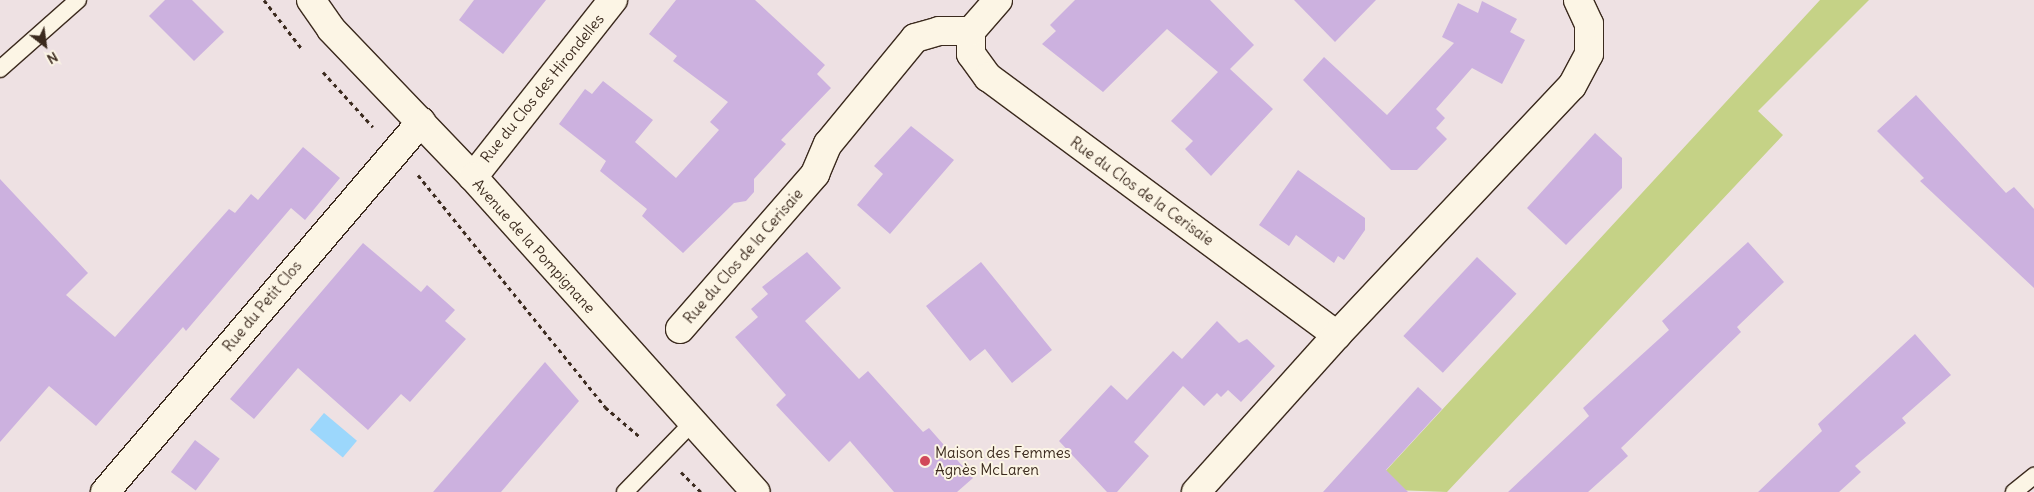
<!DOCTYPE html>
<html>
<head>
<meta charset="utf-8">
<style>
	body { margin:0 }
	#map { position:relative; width:2034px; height:492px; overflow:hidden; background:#eee1e3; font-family:Delius,sans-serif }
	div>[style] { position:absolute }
	.green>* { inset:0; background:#c5d286 }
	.water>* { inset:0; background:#9cd7fc; transform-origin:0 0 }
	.building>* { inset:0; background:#ccb1df; transform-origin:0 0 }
	.path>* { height:3px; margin-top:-1.5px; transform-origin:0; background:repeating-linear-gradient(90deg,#3b2a1e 0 4px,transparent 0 8px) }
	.roads { filter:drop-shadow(1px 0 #3b2a1e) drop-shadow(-1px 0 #3b2a1e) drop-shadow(0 1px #3b2a1e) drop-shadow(0 -1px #3b2a1e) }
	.lane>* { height:16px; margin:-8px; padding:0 8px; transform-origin:8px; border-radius:8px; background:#fcf5e5 }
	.street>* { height:28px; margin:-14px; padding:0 14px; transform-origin:14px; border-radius:14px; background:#fcf5e5 }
	.secondary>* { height:28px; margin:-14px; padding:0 14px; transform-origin:14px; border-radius:14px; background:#fcf5e5 }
	.dots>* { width:14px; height:14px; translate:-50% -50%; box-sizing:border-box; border:2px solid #fcf5e5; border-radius:50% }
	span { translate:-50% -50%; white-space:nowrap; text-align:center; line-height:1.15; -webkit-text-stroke:4px #fcf5e5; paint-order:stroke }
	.street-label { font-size:15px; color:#3b2a1e }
	.poi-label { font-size:15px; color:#3b2a1e }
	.left { translate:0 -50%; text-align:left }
	.north { position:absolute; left:20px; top:20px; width:50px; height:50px; -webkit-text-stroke:4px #fcf5e5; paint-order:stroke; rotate:150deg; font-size:14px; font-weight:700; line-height:20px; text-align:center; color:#3b2a1e }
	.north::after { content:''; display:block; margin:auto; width:18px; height:22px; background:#3b2a1e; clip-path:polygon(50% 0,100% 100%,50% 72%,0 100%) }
</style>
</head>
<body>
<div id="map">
	<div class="green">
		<i style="clip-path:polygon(1820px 0,1869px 0,1758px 111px,1783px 135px,1447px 492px,1369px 489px)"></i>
	</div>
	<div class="water">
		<i style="left:324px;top:413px;width:43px;height:22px;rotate:40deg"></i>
	</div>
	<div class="building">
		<i style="clip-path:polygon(165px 0,192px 0,224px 32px,194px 61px,149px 16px)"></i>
		<i style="clip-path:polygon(474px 0,546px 0,503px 54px,459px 20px)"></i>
		<i style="clip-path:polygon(676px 0,755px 0,825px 65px,817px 74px,831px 88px,781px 140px,786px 144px,754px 179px,754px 192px,746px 201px,734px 203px,683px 253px,642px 216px,647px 209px,600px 171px,606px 161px,559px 124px,585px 89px,592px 94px,603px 81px,653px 120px,635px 142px,676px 178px,719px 130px,710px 122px,728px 102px,673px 61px,677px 56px,649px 34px)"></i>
		<i style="clip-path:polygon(1075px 0,1210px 0,1254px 45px,1230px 69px,1273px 109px,1211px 176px,1185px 149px,1193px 141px,1171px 121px,1218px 72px,1167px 29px,1103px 92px,1042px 44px,1056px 31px,1050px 25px)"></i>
		<i style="clip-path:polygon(1294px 0,1376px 0,1335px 42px)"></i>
		<i style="clip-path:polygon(1482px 1px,1517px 19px,1510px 32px,1525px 40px,1502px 84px,1472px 68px,1436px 109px,1445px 118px,1436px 128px,1447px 139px,1417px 170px,1391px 170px,1303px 80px,1324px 57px,1387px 115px,1454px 43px,1442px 37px,1458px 3px,1478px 13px)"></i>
		<i style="clip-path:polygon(1916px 95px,2006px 193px,2014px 187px,2034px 209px,2034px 288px,1920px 181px,1924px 178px,1877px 131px)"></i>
		<i style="clip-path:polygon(911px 126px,954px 160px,890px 234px,857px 205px,883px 174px,874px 166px)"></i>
		<i style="clip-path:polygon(1595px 133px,1622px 158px,1622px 188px,1566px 245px,1527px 208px)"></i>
		<i style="clip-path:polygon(303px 147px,340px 178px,305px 220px,291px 208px,186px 331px,183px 327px,96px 426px,49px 386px,0 442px,0 179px,88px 273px,66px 295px,115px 337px,229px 209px,235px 213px,251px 194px,258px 200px)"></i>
		<i style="clip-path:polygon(1298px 170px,1365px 218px,1365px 230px,1344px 260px,1338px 256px,1334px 263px,1296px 235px,1289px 246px,1259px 225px)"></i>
		<i style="clip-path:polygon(1748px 242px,1784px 282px,1737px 327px,1741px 332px,1621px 448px,1628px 456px,1588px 492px,1508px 492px,1589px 416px,1583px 408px,1669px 330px,1662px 321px)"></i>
		<i style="clip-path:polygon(363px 243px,421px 292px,427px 285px,455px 310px,445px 321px,466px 339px,410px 402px,401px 394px,368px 430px,298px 368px,254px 419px,230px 399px)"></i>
		<i style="clip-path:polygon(807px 252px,841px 288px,805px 321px,859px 379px,868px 371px,923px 432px,929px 428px,973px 478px,957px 492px,894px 492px,850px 441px,829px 462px,776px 405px,786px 395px,735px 337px,758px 317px,751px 309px,768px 294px,762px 287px)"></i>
		<i style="left:1477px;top:257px;width:54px;height:108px;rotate:43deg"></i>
		<i style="clip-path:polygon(981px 262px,1052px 350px,1012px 383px,985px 349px,970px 361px,926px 306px)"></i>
		<i style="clip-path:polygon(1217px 321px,1239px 343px,1247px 339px,1275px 366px,1241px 402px,1228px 390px,1221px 397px,1217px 393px,1204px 406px,1183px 386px,1134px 442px,1149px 456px,1117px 492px,1107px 492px,1059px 441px,1111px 385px,1127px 400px,1173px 351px,1182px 359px)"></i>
		<i style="clip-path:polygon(1915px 334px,1951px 375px,1902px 418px,1906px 423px,1855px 466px,1861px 472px,1839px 492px,1758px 492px,1822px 431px,1818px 424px)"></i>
		<i style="clip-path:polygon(545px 362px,579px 401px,501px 492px,433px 492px)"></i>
		<i style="clip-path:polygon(1418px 387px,1442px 409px,1386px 470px,1408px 492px,1323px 492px)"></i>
		<i style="left:195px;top:440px;width:31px;height:40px;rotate:37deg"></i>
	</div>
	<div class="path">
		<i style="left:264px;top:0;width:62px;rotate:52.2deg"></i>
		<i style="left:323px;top:72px;width:74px;rotate:47.7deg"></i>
		<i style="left:418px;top:175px;width:298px;rotate:51.1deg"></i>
		<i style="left:605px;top:407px;width:46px;rotate:40.6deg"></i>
		<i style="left:681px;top:472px;width:28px;rotate:45deg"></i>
	</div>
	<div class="roads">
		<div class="lane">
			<i style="left:0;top:69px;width:104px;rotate:-41.5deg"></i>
			<i style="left:625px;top:492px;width:98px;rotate:-45.8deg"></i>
			<i style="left:2014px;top:492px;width:26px;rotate:-39deg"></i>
		</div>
		<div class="street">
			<i style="left:971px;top:31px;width:23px;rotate:90deg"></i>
			<i style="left:971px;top:54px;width:29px;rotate:54deg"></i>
			<i style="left:988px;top:77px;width:434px;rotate:36.5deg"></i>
			<i style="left:473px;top:177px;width:226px;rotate:-51.7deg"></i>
			<i style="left:680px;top:329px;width:206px;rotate:-48.9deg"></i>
			<i style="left:815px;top:174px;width:33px;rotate:-67deg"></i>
			<i style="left:828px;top:144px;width:137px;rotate:-50.6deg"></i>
			<i style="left:915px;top:38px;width:25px;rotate:-16deg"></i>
			<i style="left:939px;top:31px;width:32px"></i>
			<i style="left:971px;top:31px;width:41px;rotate:-48.9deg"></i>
			<i style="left:105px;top:492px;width:487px;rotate:-49.5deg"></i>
			<i style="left:1196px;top:492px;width:211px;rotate:-48.1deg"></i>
			<i style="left:1337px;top:335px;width:342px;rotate:-46.7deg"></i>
			<i style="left:1572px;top:86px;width:36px;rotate:-62deg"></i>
			<i style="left:1589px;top:54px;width:30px;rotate:-90deg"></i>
			<i style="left:1589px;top:24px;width:26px;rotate:-115deg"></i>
		</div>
		<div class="secondary">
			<i style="left:311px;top:0;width:35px;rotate:55deg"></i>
			<i style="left:331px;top:29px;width:205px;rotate:46.2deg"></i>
			<i style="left:473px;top:177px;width:423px;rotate:48.1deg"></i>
		</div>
	</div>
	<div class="dots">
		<i style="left:925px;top:461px;background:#d1495b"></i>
	</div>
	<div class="street-label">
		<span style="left:542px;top:88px;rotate:-51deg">Rue du Clos des Hirondelles</span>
		<span style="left:1142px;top:191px;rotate:36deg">Rue du Clos de la Cerisaie</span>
		<span style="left:534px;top:246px;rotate:48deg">Avenue de la Pompignane</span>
		<span style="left:743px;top:256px;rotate:-49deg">Rue du Clos de la Cerisaie</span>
		<span style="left:262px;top:306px;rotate:-50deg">Rue du Petit Clos</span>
	</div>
	<div class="poi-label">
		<span class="left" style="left:935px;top:461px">Maison des Femmes<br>Agnès McLaren</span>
	</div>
	<div class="north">N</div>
</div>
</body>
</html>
